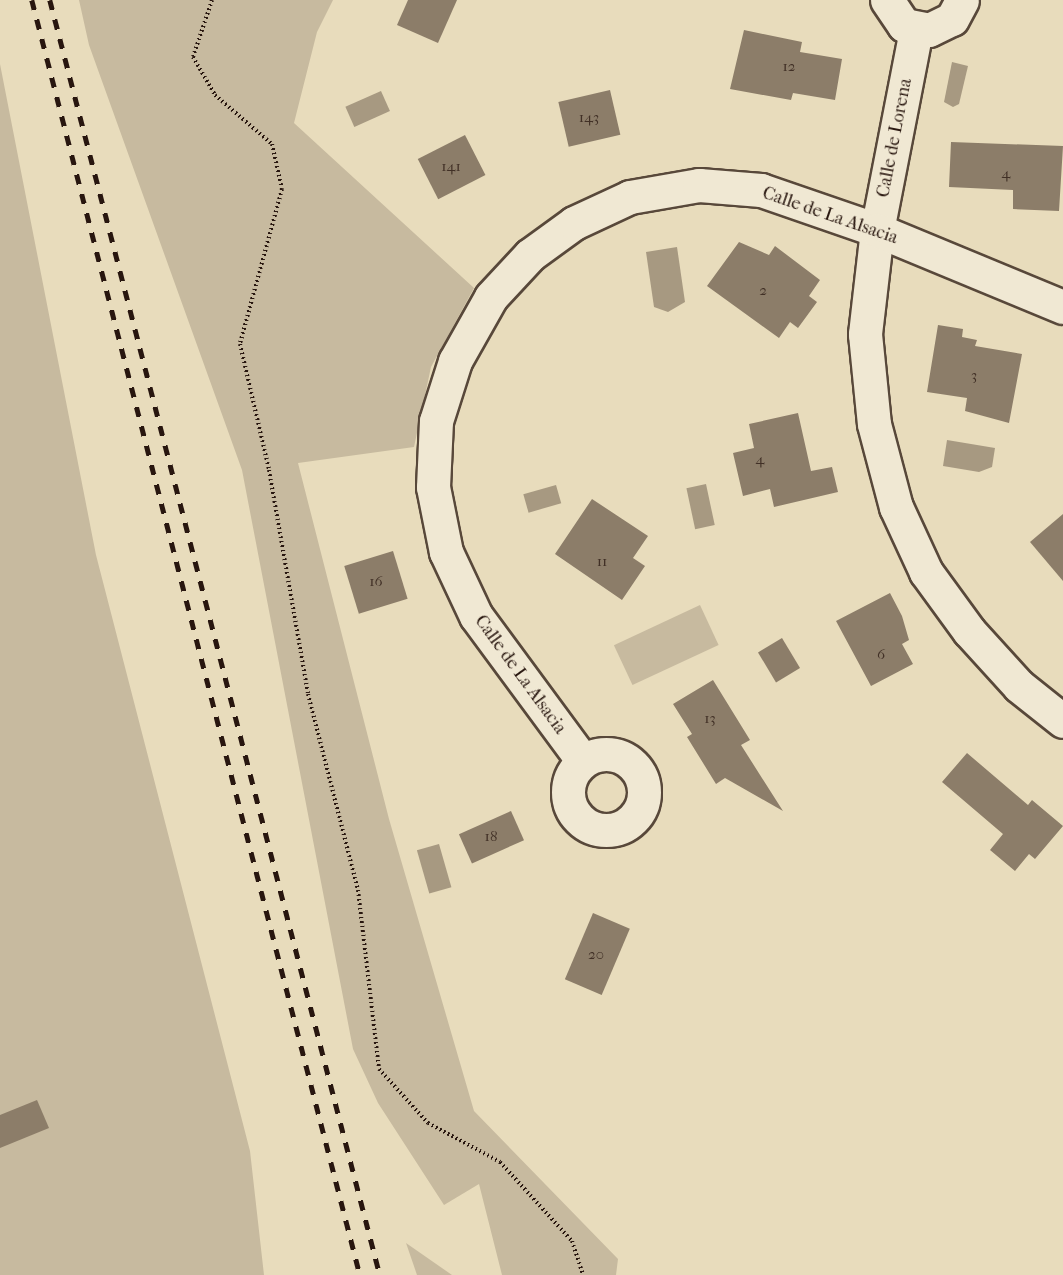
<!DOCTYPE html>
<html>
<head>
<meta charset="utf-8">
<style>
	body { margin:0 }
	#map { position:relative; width:1063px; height:1275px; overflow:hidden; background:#e8dcbc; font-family:"IM FELL French Canon",serif }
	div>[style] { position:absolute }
	.green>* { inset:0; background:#c7ba9f; transform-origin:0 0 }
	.water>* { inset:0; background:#a79981; transform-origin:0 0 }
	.building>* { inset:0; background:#8c7d69; transform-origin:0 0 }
	.path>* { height:4px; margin-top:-2px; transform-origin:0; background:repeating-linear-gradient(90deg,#28160f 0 1.5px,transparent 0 4.5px) }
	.roads { filter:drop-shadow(2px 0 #58483a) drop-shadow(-2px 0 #58483a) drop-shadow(0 2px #58483a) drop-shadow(0 -2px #58483a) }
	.street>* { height:33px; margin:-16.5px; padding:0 16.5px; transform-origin:16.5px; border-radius:16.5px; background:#f0e8d3 }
	.street>.ring { margin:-16.5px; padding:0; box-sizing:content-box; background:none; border:33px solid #f0e8d3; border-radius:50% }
	.rail>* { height:4.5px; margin-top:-2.25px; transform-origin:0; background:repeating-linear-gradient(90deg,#28160f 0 10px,transparent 0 20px) }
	span { translate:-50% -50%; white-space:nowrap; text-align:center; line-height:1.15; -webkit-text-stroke:5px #f0e8d3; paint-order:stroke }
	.number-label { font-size:15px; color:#413026 }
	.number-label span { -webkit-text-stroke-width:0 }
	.street-label { font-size:18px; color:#28160f }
</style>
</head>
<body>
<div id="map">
	<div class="green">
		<i style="clip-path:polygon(79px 0,333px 0,317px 32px,294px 123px,474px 288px,431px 367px,414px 447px,298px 463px,389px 819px,474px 1111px,618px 1259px,616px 1275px,502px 1275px,479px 1184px,444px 1205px,378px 1103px,353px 1049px,242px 470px,89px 45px)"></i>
		<i style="clip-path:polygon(0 64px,96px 555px,250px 1151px,264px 1275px,0 1275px)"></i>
		<i style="left:700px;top:605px;width:44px;height:95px;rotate:65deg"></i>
		<i style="clip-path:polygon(406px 1243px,452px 1275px,417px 1275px)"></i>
	</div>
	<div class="water">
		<i style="clip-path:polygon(952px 62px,968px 66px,959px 104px,953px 107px,944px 102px)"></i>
		<i style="left:381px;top:91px;width:22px;height:39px;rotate:66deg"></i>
		<i style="clip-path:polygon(677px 247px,685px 302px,668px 312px,654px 307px,646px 252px)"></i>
		<i style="clip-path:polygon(947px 440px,995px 448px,992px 467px,979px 472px,943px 466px)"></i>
		<i style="left:706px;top:484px;width:42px;height:20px;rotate:78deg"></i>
		<i style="left:556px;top:485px;width:19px;height:34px;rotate:74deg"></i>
		<i style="left:439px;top:844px;width:45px;height:23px;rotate:74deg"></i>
	</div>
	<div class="building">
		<i style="clip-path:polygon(408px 0,457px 0,438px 43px,397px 25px)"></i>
		<i style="clip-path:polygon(744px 30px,802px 42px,800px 52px,842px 59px,835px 100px,793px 93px,791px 100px,730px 89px)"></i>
		<i style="left:610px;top:90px;width:46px;height:53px;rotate:77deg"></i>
		<i style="left:465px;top:135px;width:45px;height:53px;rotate:63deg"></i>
		<i style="clip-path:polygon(951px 142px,1063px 146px,1059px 211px,1013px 209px,1013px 190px,949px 187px)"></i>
		<i style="clip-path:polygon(739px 242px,769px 255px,775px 246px,820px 280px,809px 296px,817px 302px,798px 328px,790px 322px,779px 338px,707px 286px)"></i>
		<i style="clip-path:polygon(938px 325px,963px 329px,962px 337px,977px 340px,975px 346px,1022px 354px,1009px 423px,965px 411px,967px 398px,927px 392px)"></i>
		<i style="clip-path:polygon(798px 413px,811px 471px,832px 467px,838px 492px,774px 507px,770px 489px,743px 496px,733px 453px,754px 448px,749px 424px)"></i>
		<i style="clip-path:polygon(592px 499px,648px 536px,633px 558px,645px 566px,622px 600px,555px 554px)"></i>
		<i style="clip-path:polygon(1063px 514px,1063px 581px,1030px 542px)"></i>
		<i style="left:393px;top:551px;width:50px;height:51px;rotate:73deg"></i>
		<i style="clip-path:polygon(890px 593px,902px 616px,909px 640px,902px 644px,913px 664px,871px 686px,836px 621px)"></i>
		<i style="left:782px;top:638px;width:35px;height:28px;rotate:59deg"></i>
		<i style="clip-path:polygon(713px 680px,750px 740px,741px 745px,783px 811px,725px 778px,716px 784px,687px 737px,692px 734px,673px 704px)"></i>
		<i style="clip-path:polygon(967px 753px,1028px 805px,1032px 800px,1063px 826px,1035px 859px,1029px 854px,1015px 871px,990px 850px,1003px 834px,942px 782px)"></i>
		<i style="left:511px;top:811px;width:32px;height:57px;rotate:66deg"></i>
		<i style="left:593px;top:913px;width:40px;height:72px;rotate:23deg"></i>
		<i style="clip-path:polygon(37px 1100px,49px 1128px,0 1148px,0 1115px)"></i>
	</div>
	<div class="path">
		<i style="left:212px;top:0;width:60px;rotate:108.4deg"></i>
		<i style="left:193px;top:57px;width:44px;rotate:59.9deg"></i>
		<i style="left:215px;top:95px;width:75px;rotate:40.7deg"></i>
		<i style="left:272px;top:144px;width:46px;rotate:77.5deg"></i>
		<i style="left:282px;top:189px;width:161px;rotate:105.2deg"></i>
		<i style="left:240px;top:344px;width:129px;rotate:77deg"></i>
		<i style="left:269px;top:470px;width:227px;rotate:80.1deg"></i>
		<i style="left:308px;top:694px;width:202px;rotate:75.7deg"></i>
		<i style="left:358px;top:890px;width:180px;rotate:83.3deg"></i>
		<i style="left:379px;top:1069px;width:73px;rotate:47.8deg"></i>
		<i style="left:428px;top:1123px;width:82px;rotate:28.4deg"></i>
		<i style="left:500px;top:1162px;width:107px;rotate:47.7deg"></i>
		<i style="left:572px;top:1241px;width:36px;rotate:72deg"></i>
	</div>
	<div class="roads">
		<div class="street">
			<i style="left:887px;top:0;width:30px;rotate:56deg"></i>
			<i style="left:904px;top:25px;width:25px;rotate:11deg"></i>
			<i style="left:929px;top:30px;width:25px;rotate:-26deg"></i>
			<i style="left:952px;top:19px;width:21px;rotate:-62deg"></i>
			<i style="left:916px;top:30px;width:204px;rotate:101deg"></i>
			<i style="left:877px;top:230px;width:105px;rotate:96.6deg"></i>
			<i style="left:865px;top:334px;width:90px;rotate:84.3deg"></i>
			<i style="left:874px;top:424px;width:86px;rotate:75.2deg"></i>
			<i style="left:896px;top:507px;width:72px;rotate:65.2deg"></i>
			<i style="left:926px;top:572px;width:73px;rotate:53.9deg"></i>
			<i style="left:969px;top:631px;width:74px;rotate:47.7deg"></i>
			<i style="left:1019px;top:686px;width:56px;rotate:38.5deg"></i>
			<i class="ring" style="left:568px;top:754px;width:43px;height:43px"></i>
			<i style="left:583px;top:761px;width:180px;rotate:-126.4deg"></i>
			<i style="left:476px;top:616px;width:71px;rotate:-115.1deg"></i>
			<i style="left:446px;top:552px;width:66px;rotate:-101.3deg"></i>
			<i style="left:433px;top:487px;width:66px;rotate:-87.4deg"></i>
			<i style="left:436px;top:421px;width:63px;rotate:-72.4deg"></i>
			<i style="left:455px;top:361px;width:73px;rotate:-60.6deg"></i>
			<i style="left:491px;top:297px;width:57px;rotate:-47.1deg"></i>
			<i style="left:530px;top:255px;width:54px;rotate:-36deg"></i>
			<i style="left:574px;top:223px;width:62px;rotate:-24.9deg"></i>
			<i style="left:630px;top:197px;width:70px;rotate:-9.9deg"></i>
			<i style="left:699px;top:185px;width:62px;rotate:4.6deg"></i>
			<i style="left:761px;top:190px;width:123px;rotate:19deg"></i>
			<i style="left:877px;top:230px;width:201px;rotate:22.5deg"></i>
		</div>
	</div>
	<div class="rail">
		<i style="left:32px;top:0;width:1317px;rotate:75.57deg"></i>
		<i style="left:50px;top:0;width:1317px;rotate:75.49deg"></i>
	</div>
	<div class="number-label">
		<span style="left:789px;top:67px">12</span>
		<span style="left:589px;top:118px">143</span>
		<span style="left:451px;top:167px">141</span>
		<span style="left:1006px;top:174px">4</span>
		<span style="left:763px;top:291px">2</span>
		<span style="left:974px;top:376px">3</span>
		<span style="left:760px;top:460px">4</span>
		<span style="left:602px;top:562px">11</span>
		<span style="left:376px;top:582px">16</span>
		<span style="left:881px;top:655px">6</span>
		<span style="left:710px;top:719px">13</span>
		<span style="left:491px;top:837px">18</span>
		<span style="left:596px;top:955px">20</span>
	</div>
	<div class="street-label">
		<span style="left:895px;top:138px;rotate:-79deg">Calle de Lorena</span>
		<span style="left:830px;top:216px;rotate:19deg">Calle de La Alsacia</span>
		<span style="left:520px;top:675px;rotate:54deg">Calle de La Alsacia</span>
	</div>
</div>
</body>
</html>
